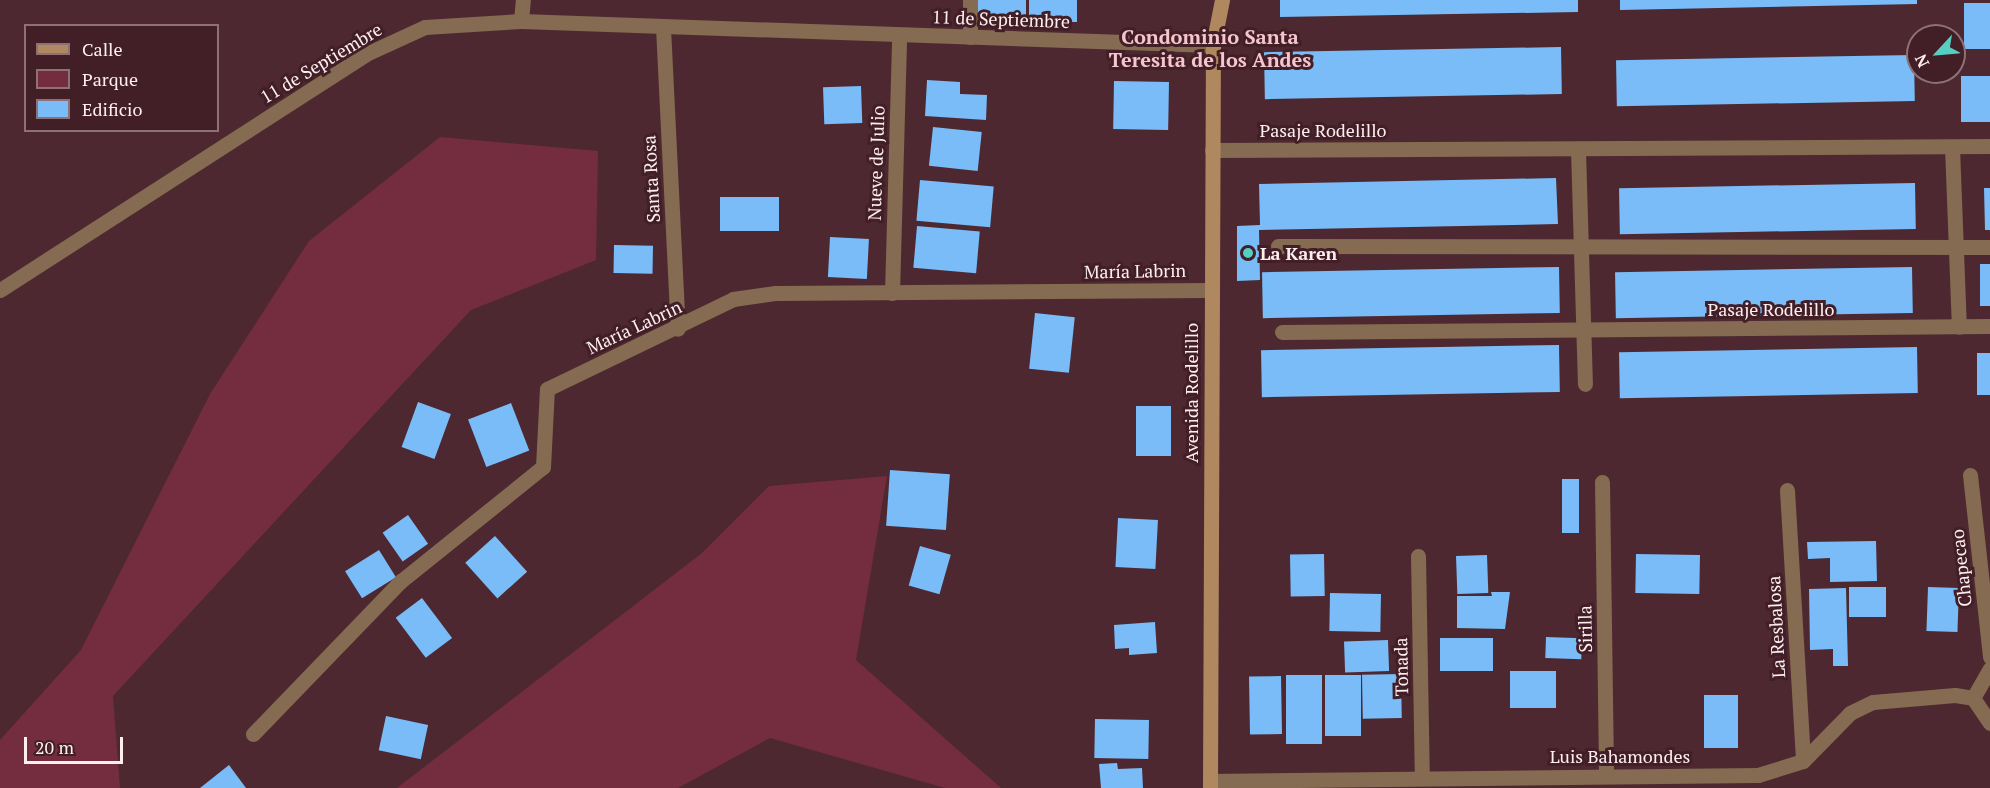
<!DOCTYPE html>
<html>
<head>
<meta charset="utf-8">
<style>
	body { margin:0 }
	#map { position:relative; width:1990px; height:788px; overflow:hidden; background:#4d2830; font-family:"PT Serif",serif }
	div>[style] { position:absolute }
	.green>* { inset:0; background:#742c3f }
	.building>* { inset:0; background:#79bcf8; transform-origin:0 0 }
	.street>* { height:15px; margin:-7.5px; padding:0 7.5px; transform-origin:7.5px; border-radius:7.5px; background:#846b51 }
	.secondary>* { height:15px; margin:-7.5px; padding:0 7.5px; transform-origin:7.5px; border-radius:7.5px; background:#b0885f }
	.dots>* { width:16px; height:16px; translate:-50% -50%; box-sizing:border-box; border:3px solid #421e26; border-radius:50% }
	span { translate:-50% -50%; white-space:nowrap; text-align:center; line-height:1.15; -webkit-text-stroke:6px #421e26; paint-order:stroke }
	.street-label { font-size:18px; color:#fdeef0 }
	.poi-label { font-size:18px; color:#fdeef0; font-weight:700 }
	.left { translate:0 -50%; text-align:left }
	.neighbourhood-label { font-size:20px; color:#f6c5ce; font-weight:700 }
	.legend { position:absolute; left:24px; top:24px; width:195px; height:108px; box-sizing:border-box; background:#421e26; border:2px solid #8d7177; margin:0; padding:8px 10px; list-style:none; font-size:18px; color:#fdeef0 }
	.legend li { display:flex; align-items:center; gap:12px; height:30px }
	.legend b { width:30px; border:2px solid #8d7177 }
	.north { position:absolute; left:1906px; top:24px; width:60px; height:60px; box-sizing:border-box; background:#421e26; border:2px solid #8d7177; border-radius:50%; rotate:244deg; font-size:16px; font-weight:700; line-height:24px; text-align:center; color:#fdeef0 }
	.north::after { content:''; display:block; margin:auto; width:21px; height:27px; background:#57cec2; clip-path:polygon(50% 0,100% 100%,50% 72%,0 100%) }
	.scale { position:absolute; left:24px; top:737px; width:99px; height:27px; box-sizing:border-box; border:3px solid #fdeef0; border-top:0; padding-left:8px; font-size:18px; line-height:21px; white-space:nowrap; color:#fdeef0; -webkit-text-stroke:4px #421e26; paint-order:stroke }
</style>
</head>
<body>
<div id="map">
	<div class="green">
		<i style="clip-path:polygon(440px 137px,598px 151px,596px 260px,471px 310px,113px 696px,120px 788px,0 788px,0 740px,81px 650px,210px 394px,309px 241px)"></i>
		<i style="clip-path:polygon(887px 476px,856px 660px,1001px 788px,945px 788px,770px 738px,678px 788px,397px 788px,702px 553px,769px 486px)"></i>
	</div>
	<div class="building">
		<i style="left:978px;top:0;width:48px;height:23px"></i>
		<i style="left:1029px;top:0;width:48px;height:22px"></i>
		<i style="clip-path:polygon(1280px 0,1578px 0,1578px 12px,1280px 17px)"></i>
		<i style="clip-path:polygon(1620px 0,1917px 0,1917px 4px,1620px 10px)"></i>
		<i style="left:1964px;top:3px;width:26px;height:46px"></i>
		<i style="left:1561px;top:47px;width:47px;height:297px;rotate:89deg"></i>
		<i style="left:1914px;top:55px;width:46px;height:298px;rotate:89deg"></i>
		<i style="left:1961px;top:76px;width:29px;height:46px"></i>
		<i style="clip-path:polygon(927px 80px,960px 82px,960px 94px,987px 95px,986px 120px,925px 116px)"></i>
		<i style="left:1114px;top:81px;width:55px;height:48px;rotate:1deg"></i>
		<i style="left:861px;top:86px;width:37px;height:38px;rotate:88deg"></i>
		<i style="left:933px;top:127px;width:49px;height:39px;rotate:6deg"></i>
		<i style="clip-path:polygon(1556px 178px,1558px 224px,1259px 230px,1260px 280px,1237px 281px,1237px 226px,1260px 225px,1259px 184px)"></i>
		<i style="left:920px;top:180px;width:74px;height:41px;rotate:5deg"></i>
		<i style="left:1915px;top:183px;width:46px;height:296px;rotate:89deg"></i>
		<i style="clip-path:polygon(1984px 188px,1990px 188px,1990px 230px,1985px 230px)"></i>
		<i style="left:720px;top:197px;width:59px;height:34px"></i>
		<i style="left:917px;top:226px;width:63px;height:42px;rotate:5deg"></i>
		<i style="left:830px;top:237px;width:39px;height:40px;rotate:3deg"></i>
		<i style="left:614px;top:245px;width:39px;height:28px;rotate:1deg"></i>
		<i style="left:1990px;top:264px;width:42px;height:10px;rotate:90deg"></i>
		<i style="left:1559px;top:267px;width:46px;height:297px;rotate:89deg"></i>
		<i style="left:1912px;top:267px;width:46px;height:297px;rotate:89deg"></i>
		<i style="left:1035px;top:313px;width:40px;height:56px;rotate:6deg"></i>
		<i style="left:1559px;top:345px;width:47px;height:298px;rotate:89deg"></i>
		<i style="left:1917px;top:347px;width:46px;height:298px;rotate:89deg"></i>
		<i style="left:1990px;top:353px;width:42px;height:13px;rotate:90deg"></i>
		<i style="left:418px;top:402px;width:35px;height:48px;rotate:20deg"></i>
		<i style="left:511px;top:403px;width:51px;height:46px;rotate:69deg"></i>
		<i style="left:1136px;top:406px;width:35px;height:50px"></i>
		<i style="left:890px;top:470px;width:60px;height:56px;rotate:4deg"></i>
		<i style="left:1562px;top:479px;width:17px;height:54px"></i>
		<i style="left:408px;top:515px;width:35px;height:31px;rotate:55deg"></i>
		<i style="left:1118px;top:518px;width:40px;height:49px;rotate:3deg"></i>
		<i style="left:495px;top:536px;width:48px;height:40px;rotate:48deg"></i>
		<i style="clip-path:polygon(1876px 541px,1877px 581px,1830px 582px,1830px 558px,1808px 559px,1807px 542px)"></i>
		<i style="left:920px;top:546px;width:32px;height:41px;rotate:16deg"></i>
		<i style="left:379px;top:550px;width:32px;height:40px;rotate:58deg"></i>
		<i style="left:1324px;top:554px;width:42px;height:34px;rotate:89deg"></i>
		<i style="left:1636px;top:554px;width:64px;height:39px;rotate:1deg"></i>
		<i style="left:1487px;top:555px;width:38px;height:31px;rotate:88deg"></i>
		<i style="left:1886px;top:587px;width:30px;height:37px;rotate:90deg"></i>
		<i style="left:1928px;top:587px;width:31px;height:44px;rotate:2deg"></i>
		<i style="clip-path:polygon(1846px 588px,1848px 666px,1833px 666px,1833px 649px,1810px 650px,1809px 589px)"></i>
		<i style="clip-path:polygon(1491px 592px,1510px 592px,1505px 629px,1457px 628px,1457px 596px,1492px 596px)"></i>
		<i style="left:1330px;top:593px;width:51px;height:38px;rotate:1deg"></i>
		<i style="left:422px;top:598px;width:50px;height:33px;rotate:53deg"></i>
		<i style="clip-path:polygon(1155px 622px,1157px 653px,1129px 655px,1129px 648px,1115px 649px,1114px 625px)"></i>
		<i style="left:1546px;top:637px;width:36px;height:21px;rotate:2deg"></i>
		<i style="left:1440px;top:638px;width:53px;height:33px"></i>
		<i style="left:1388px;top:640px;width:31px;height:44px;rotate:88deg"></i>
		<i style="left:1556px;top:671px;width:37px;height:46px;rotate:90deg"></i>
		<i style="left:1401px;top:674px;width:44px;height:39px;rotate:89deg"></i>
		<i style="left:1286px;top:675px;width:36px;height:69px"></i>
		<i style="left:1325px;top:675px;width:36px;height:61px"></i>
		<i style="left:1281px;top:676px;width:58px;height:32px;rotate:89deg"></i>
		<i style="left:1704px;top:695px;width:34px;height:53px"></i>
		<i style="left:386px;top:716px;width:43px;height:35px;rotate:12deg"></i>
		<i style="left:1095px;top:719px;width:54px;height:39px;rotate:1deg"></i>
		<i style="clip-path:polygon(1117px 763px,1118px 769px,1142px 768px,1143px 788px,1101px 788px,1099px 764px)"></i>
		<i style="clip-path:polygon(229px 765px,246px 788px,200px 788px)"></i>
	</div>
	<div class="street">
		<i style="left:521px;top:21px;width:21px;rotate:-85deg"></i>
		<i style="left:663px;top:27px;width:302px;rotate:87.2deg"></i>
		<i style="left:970px;top:37px;width:37px;rotate:-90deg"></i>
		<i style="left:1952px;top:147px;width:180px;rotate:87.8deg"></i>
		<i style="left:1212px;top:150px;width:778px;rotate:-0.29deg"></i>
		<i style="left:1578px;top:150px;width:234px;rotate:88.3deg"></i>
		<i style="left:1278px;top:246px;width:712px;rotate:0.08deg"></i>
		<i style="left:0;top:290px;width:435px;rotate:-32.8deg"></i>
		<i style="left:366px;top:54px;width:65px;rotate:-24.6deg"></i>
		<i style="left:425px;top:27px;width:96px;rotate:-3.6deg"></i>
		<i style="left:521px;top:21px;width:692px;rotate:1.99deg"></i>
		<i style="left:892px;top:293px;width:258px;rotate:-88.4deg"></i>
		<i style="left:1282px;top:332px;width:708px;rotate:-0.49deg"></i>
		<i style="left:1970px;top:475px;width:183px;rotate:83.7deg"></i>
		<i style="left:1602px;top:482px;width:294px;rotate:89.2deg"></i>
		<i style="left:1787px;top:490px;width:271px;rotate:86.6deg"></i>
		<i style="left:1418px;top:556px;width:220px;rotate:89deg"></i>
		<i style="left:1973px;top:698px;width:34px;rotate:-60deg"></i>
		<i style="left:253px;top:734px;width:213px;rotate:-46deg"></i>
		<i style="left:401px;top:581px;width:182px;rotate:-38.8deg"></i>
		<i style="left:543px;top:467px;width:78px;rotate:-87.1deg"></i>
		<i style="left:547px;top:389px;width:207px;rotate:-25.8deg"></i>
		<i style="left:733px;top:299px;width:42px;rotate:-8.1deg"></i>
		<i style="left:775px;top:293px;width:436px;rotate:-0.4deg"></i>
		<i style="left:1210px;top:781px;width:548px;rotate:-0.63deg"></i>
		<i style="left:1758px;top:775px;width:47px;rotate:-17.3deg"></i>
		<i style="left:1803px;top:761px;width:67px;rotate:-45.6deg"></i>
		<i style="left:1850px;top:713px;width:25px;rotate:-26deg"></i>
		<i style="left:1873px;top:702px;width:82px;rotate:-4.9deg"></i>
		<i style="left:1955px;top:695px;width:18px;rotate:9deg"></i>
		<i style="left:1973px;top:698px;width:30px;rotate:56deg"></i>
	</div>
	<div class="secondary">
		<i style="left:1210px;top:788px;width:743px;rotate:-89.77deg"></i>
		<i style="left:1213px;top:45px;width:46px;rotate:-78.7deg"></i>
	</div>
	<div class="dots">
		<i style="left:1248px;top:253px;background:#57cec2"></i>
	</div>
	<div class="street-label">
		<span style="left:1001px;top:19px;rotate:2deg">11 de Septiembre</span>
		<span style="left:321px;top:63px;rotate:-31deg">11 de Septiembre</span>
		<span style="left:1323px;top:130px">Pasaje Rodelillo</span>
		<span style="left:876px;top:163px;rotate:-88deg">Nueve de Julio</span>
		<span style="left:651px;top:179px;rotate:-93deg">Santa Rosa</span>
		<span style="left:1135px;top:271px;rotate:-1deg">María Labrin</span>
		<span style="left:1771px;top:309px">Pasaje Rodelillo</span>
		<span style="left:634px;top:327px;rotate:-25deg">María Labrin</span>
		<span style="left:1191px;top:393px;rotate:-90deg">Avenida Rodelillo</span>
		<span style="left:1961px;top:568px;rotate:-96deg">Chapecao</span>
		<span style="left:1776px;top:627px;rotate:-93deg">La Resbalosa</span>
		<span style="left:1585px;top:629px;rotate:-91deg">Sirilla</span>
		<span style="left:1401px;top:667px;rotate:-91deg">Tonada</span>
		<span style="left:1620px;top:756px">Luis Bahamondes</span>
	</div>
	<div class="poi-label">
		<span class="left" style="left:1260px;top:253px">La Karen</span>
	</div>
	<div class="neighbourhood-label">
		<span style="left:1210px;top:48px">Condominio Santa<br>Teresita de los Andes</span>
	</div>
	<ul class="legend">
	<li><b style="height:8px;background:#b0885f"></b>Calle</li>
	<li><b style="height:16px;background:#742c3f"></b>Parque</li>
	<li><b style="height:16px;background:#79bcf8"></b>Edificio</li>
	</ul>
	<div class="north">N</div>
	<div class="scale">20 m</div>
</div>
</body>
</html>
